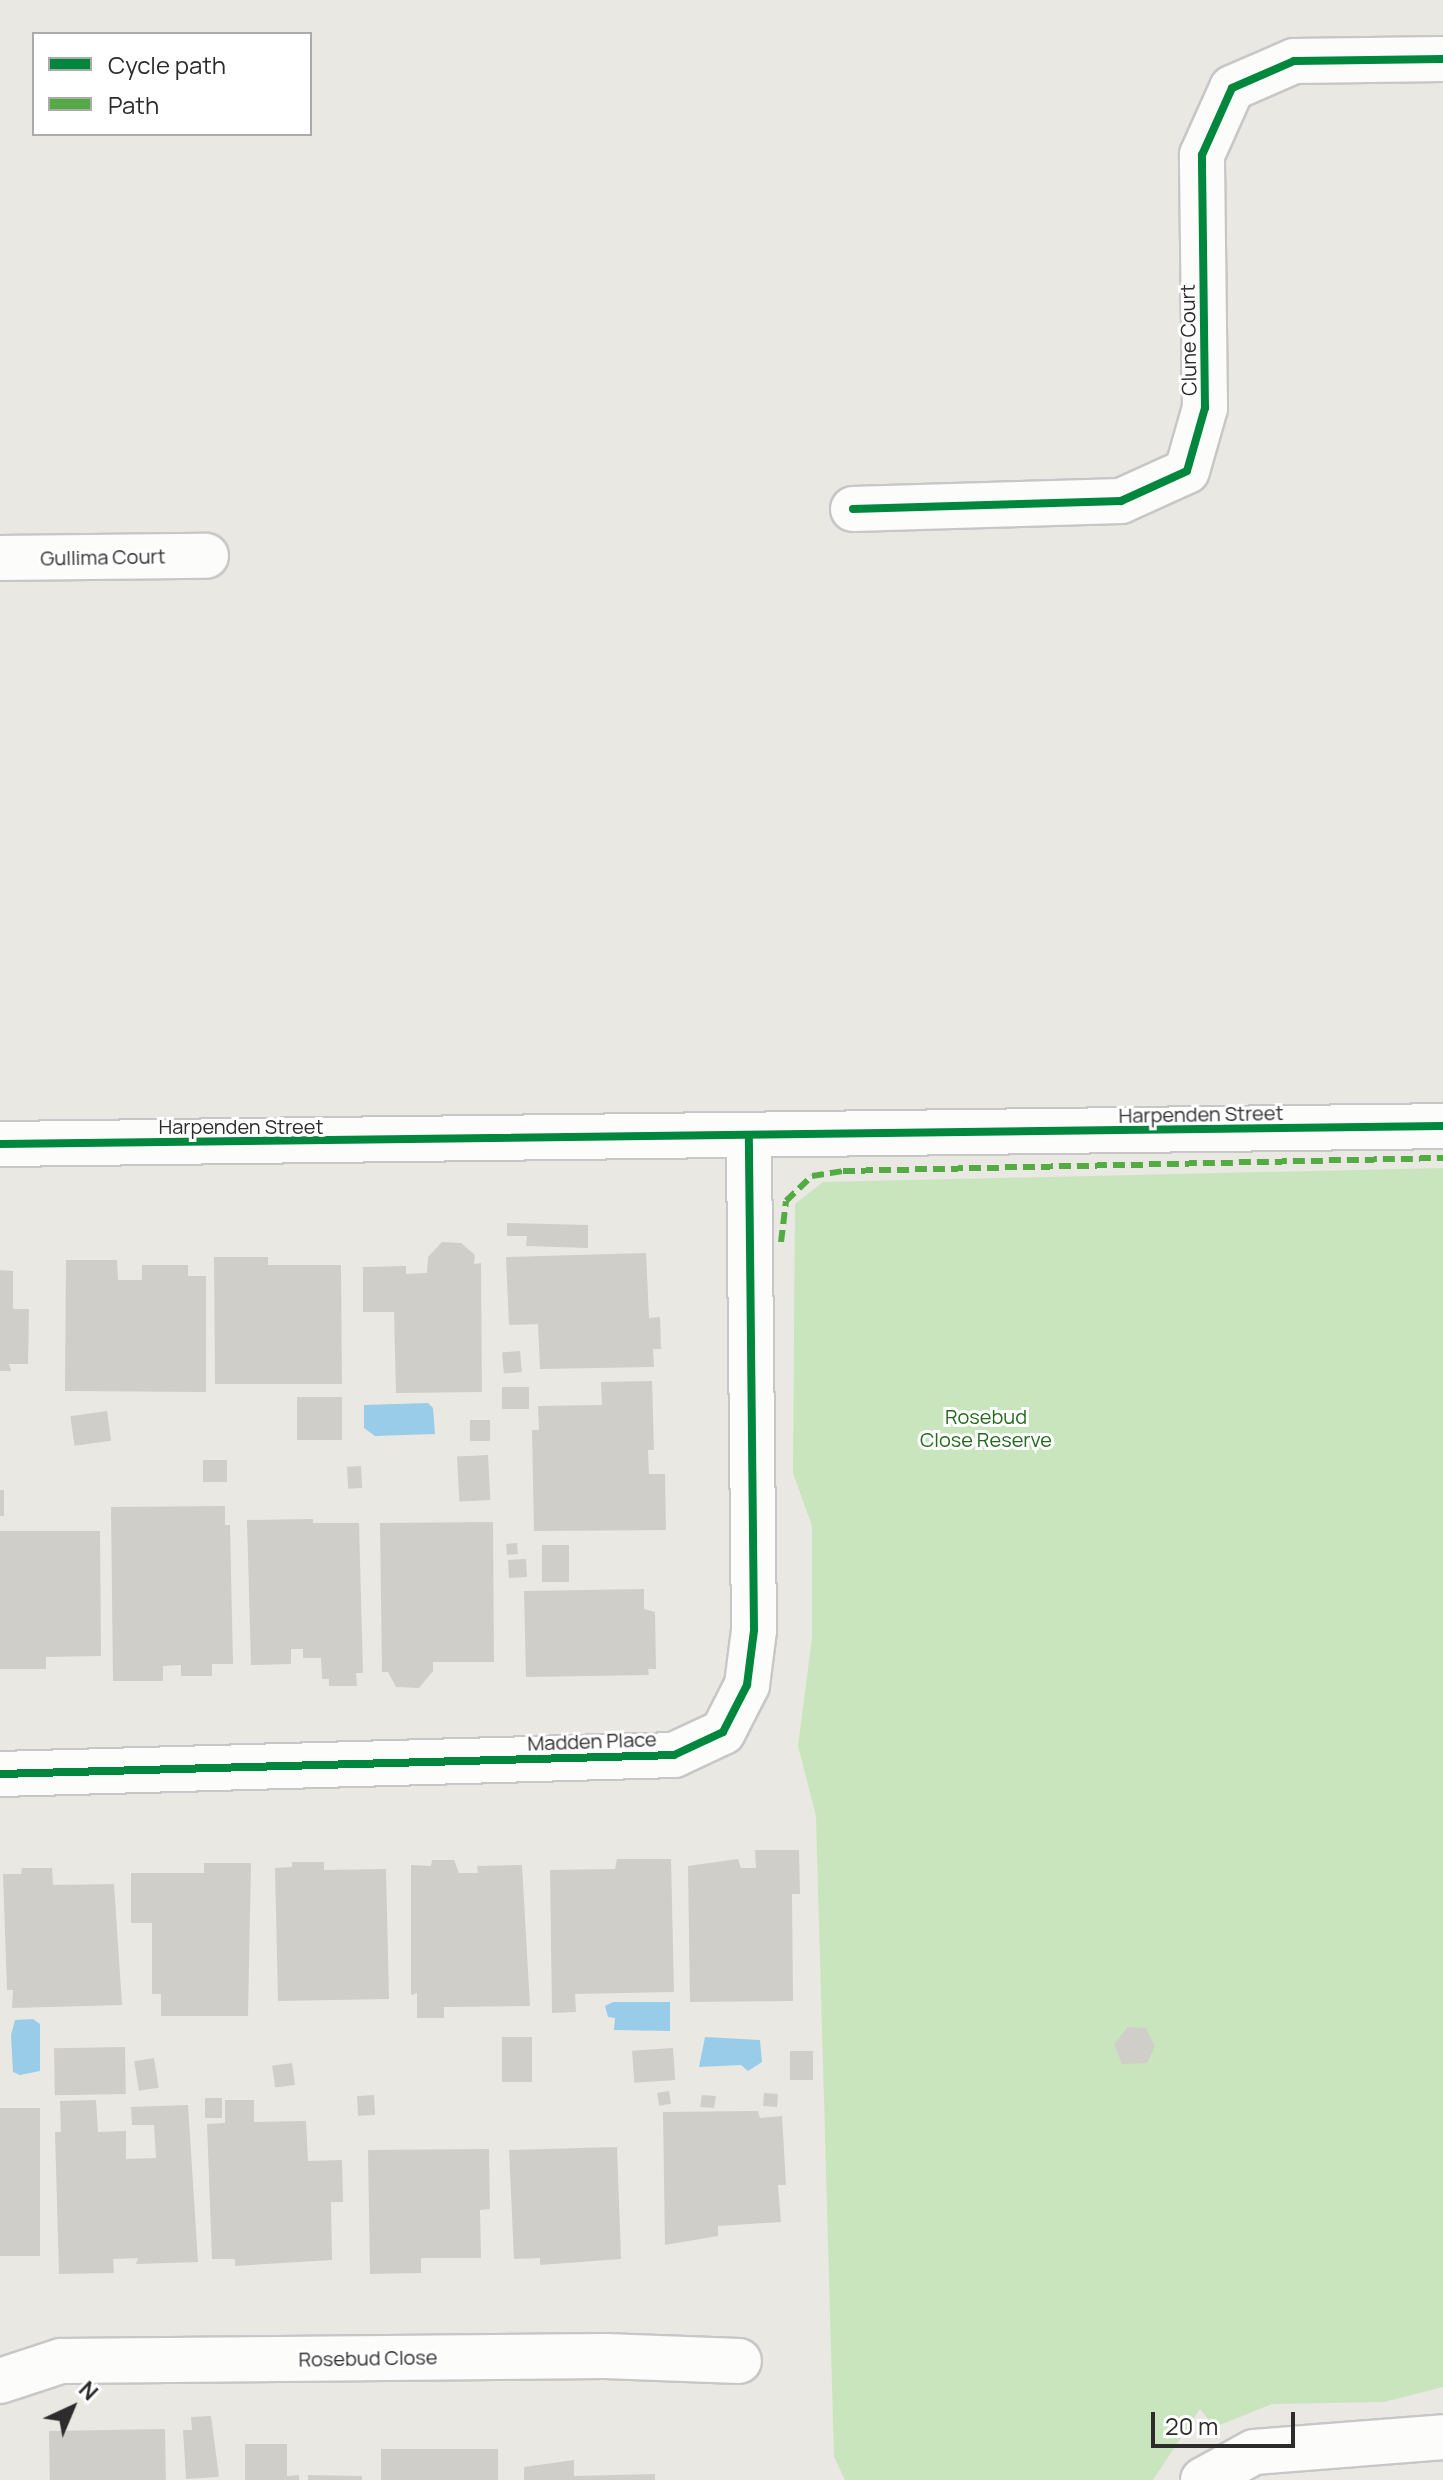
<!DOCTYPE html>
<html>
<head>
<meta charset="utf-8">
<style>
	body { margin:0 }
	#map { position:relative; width:1443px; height:2480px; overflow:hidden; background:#eae8e2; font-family:Manrope,sans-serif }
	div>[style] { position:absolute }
	.green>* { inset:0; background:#c9e5bd }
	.water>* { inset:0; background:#99cce9 }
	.building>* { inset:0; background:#cfcec9; transform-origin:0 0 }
	.roads { filter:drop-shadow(2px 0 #c8c7c7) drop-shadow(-2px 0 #c8c7c7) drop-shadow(0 2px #c8c7c7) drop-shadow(0 -2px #c8c7c7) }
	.minor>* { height:44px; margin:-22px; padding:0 22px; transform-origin:22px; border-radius:22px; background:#fcfcfb }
	.quiet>* { height:6px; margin-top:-3px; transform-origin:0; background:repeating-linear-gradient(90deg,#54ab44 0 12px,transparent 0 18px) }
	.cycleway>* { height:8px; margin:-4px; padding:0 4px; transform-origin:4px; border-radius:4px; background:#00873e }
	span { translate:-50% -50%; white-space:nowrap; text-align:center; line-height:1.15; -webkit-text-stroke:6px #fff; paint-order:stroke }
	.street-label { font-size:20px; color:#2c2c2c }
	.park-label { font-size:20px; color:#25691d }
	.legend { position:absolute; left:32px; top:32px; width:280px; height:104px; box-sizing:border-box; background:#fff; border:2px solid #ababab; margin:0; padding:10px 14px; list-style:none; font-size:24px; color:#2c2c2c }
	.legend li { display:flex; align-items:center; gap:16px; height:40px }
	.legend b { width:40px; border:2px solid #ababab }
	.north { position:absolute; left:32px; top:2368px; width:80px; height:80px; -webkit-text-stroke:6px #fff; paint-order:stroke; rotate:44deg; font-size:22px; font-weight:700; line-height:32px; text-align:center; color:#2c2c2c }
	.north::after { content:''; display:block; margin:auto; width:28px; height:36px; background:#2c2c2c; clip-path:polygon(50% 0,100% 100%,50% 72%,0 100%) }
	.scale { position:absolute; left:1151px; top:2412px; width:144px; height:36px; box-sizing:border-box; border:4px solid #2c2c2c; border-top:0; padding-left:10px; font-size:24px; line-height:28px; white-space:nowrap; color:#2c2c2c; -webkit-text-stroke:6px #fff; paint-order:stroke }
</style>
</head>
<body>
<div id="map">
	<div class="green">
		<i style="clip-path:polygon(1443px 1168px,1443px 2387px,1384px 2402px,1272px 2404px,1215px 2427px,1200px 2409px,1153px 2480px,845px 2480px,834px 2457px,816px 1816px,798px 1746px,812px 1638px,812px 1526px,793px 1473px,795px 1204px,823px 1182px)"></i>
	</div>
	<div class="water">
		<i style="clip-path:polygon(428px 1403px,433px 1408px,435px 1434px,375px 1436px,364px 1428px,364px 1405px)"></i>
		<i style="clip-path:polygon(613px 2002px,670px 2002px,670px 2031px,614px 2030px,615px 2018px,608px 2017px,605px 2006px)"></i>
		<i style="clip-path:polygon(33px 2019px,40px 2024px,40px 2071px,20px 2075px,13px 2072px,11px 2035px,15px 2020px)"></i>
		<i style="clip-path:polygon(705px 2037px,760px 2040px,762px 2062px,748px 2071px,741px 2065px,699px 2067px)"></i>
	</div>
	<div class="building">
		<i style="clip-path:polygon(507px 1223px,588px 1225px,588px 1248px,526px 1246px,527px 1236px,507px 1236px)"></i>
		<i style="clip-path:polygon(442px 1242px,461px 1243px,475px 1255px,474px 1264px,481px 1263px,482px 1392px,396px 1393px,394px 1312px,363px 1312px,363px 1267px,406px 1266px,406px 1274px,427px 1273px,428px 1257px)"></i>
		<i style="clip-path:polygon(646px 1253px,649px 1318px,660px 1317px,661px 1349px,653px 1349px,654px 1367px,540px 1369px,538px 1324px,509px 1325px,506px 1257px)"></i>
		<i style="clip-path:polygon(214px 1257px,268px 1257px,268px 1265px,341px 1265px,342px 1384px,215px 1384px)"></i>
		<i style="clip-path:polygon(66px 1260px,117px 1260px,118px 1280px,142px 1280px,142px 1265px,188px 1265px,188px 1276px,206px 1276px,206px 1392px,65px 1391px)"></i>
		<i style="clip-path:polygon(0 1270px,13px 1271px,13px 1309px,29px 1309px,28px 1364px,9px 1364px,11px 1371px,0 1371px)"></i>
		<i style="left:520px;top:1351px;width:21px;height:18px;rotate:85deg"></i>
		<i style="clip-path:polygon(652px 1381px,654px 1450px,648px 1450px,649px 1474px,665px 1474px,666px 1530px,534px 1531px,532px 1430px,539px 1430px,538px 1406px,602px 1405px,601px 1382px)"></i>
		<i style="left:502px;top:1387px;width:27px;height:22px"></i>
		<i style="left:297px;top:1397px;width:45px;height:43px"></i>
		<i style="left:107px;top:1411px;width:30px;height:37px;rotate:82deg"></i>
		<i style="left:490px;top:1420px;width:21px;height:20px;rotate:90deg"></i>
		<i style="left:488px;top:1455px;width:45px;height:31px;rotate:87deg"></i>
		<i style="left:203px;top:1460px;width:24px;height:22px"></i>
		<i style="left:361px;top:1466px;width:22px;height:14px;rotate:87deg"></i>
		<i style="left:0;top:1490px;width:4px;height:26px"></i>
		<i style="clip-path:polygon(225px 1506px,225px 1525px,230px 1525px,233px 1664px,212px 1664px,212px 1676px,181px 1676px,181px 1665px,163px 1666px,163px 1681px,113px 1681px,111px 1507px)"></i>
		<i style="clip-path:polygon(313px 1519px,313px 1523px,359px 1523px,363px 1673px,356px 1673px,357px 1686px,329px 1686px,329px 1679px,322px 1679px,321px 1658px,303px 1658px,303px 1649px,291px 1649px,291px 1664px,251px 1665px,247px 1520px)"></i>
		<i style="clip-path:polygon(493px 1522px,494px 1662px,433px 1662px,433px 1671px,419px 1688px,396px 1687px,388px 1672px,382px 1672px,380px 1523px)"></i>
		<i style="clip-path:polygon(0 1531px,100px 1531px,101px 1656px,46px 1657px,46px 1669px,0 1669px)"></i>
		<i style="left:517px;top:1543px;width:11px;height:11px;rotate:85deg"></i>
		<i style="left:542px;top:1545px;width:27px;height:37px"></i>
		<i style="left:526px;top:1559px;width:18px;height:18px;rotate:87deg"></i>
		<i style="clip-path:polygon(644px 1589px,644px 1609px,655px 1612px,656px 1669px,648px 1669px,649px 1675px,526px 1677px,524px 1591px)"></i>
		<i style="clip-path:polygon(755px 1850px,799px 1850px,800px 1894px,792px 1894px,793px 2001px,690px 2002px,688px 1866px,738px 1859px,741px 1868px,756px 1868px)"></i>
		<i style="clip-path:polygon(617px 1859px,671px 1859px,674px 1992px,575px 1994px,576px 2012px,552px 2013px,550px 1870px,615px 1869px)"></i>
		<i style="clip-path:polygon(432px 1860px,454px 1860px,459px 1873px,478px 1873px,477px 1866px,522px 1865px,530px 2006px,444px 2007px,444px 2018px,417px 2018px,417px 1993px,411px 1995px,411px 1865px,431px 1866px)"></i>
		<i style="clip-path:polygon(292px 1862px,324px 1862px,324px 1870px,386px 1869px,389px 1999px,278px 2001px,275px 1868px,292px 1867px)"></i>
		<i style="clip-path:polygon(204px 1863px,251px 1863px,248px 2016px,161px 2016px,161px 1994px,152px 1994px,152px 1923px,131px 1923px,131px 1873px,204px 1873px)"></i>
		<i style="clip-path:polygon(22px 1868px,52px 1868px,53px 1885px,114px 1884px,122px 2005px,12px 2008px,13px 1990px,7px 1990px,3px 1874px,21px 1874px)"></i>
		<i style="clip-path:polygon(1128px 2027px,1146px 2028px,1155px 2046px,1147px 2063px,1122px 2064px,1114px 2044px)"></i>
		<i style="left:532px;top:2037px;width:45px;height:30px;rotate:90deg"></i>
		<i style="left:125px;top:2047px;width:47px;height:71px;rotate:89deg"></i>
		<i style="left:673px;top:2048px;width:32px;height:41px;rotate:86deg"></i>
		<i style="left:790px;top:2051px;width:23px;height:29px"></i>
		<i style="left:154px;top:2058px;width:30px;height:20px;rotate:81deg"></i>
		<i style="left:292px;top:2063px;width:22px;height:20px;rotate:82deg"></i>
		<i style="left:669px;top:2091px;width:13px;height:12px;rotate:81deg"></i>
		<i style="left:764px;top:2093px;width:14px;height:13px;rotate:4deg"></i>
		<i style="left:374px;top:2095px;width:20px;height:17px;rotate:87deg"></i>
		<i style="clip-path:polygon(702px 2095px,716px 2096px,714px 2108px,700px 2107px)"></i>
		<i style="left:222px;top:2098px;width:20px;height:17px;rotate:90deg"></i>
		<i style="clip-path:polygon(96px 2100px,98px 2132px,126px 2131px,126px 2159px,156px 2158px,154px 2125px,132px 2125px,131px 2107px,188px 2105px,198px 2262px,136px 2264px,138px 2258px,113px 2259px,114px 2273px,59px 2274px,55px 2132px,61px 2132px,60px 2101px)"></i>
		<i style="clip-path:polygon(225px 2100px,254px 2100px,254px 2122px,306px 2121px,308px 2161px,342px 2160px,343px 2202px,331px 2202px,332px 2260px,235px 2266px,235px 2259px,212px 2259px,207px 2124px,225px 2123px)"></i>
		<i style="left:0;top:2108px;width:40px;height:148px"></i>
		<i style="clip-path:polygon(758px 2111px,760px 2118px,782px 2116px,786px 2185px,778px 2185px,781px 2222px,718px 2226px,718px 2236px,665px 2245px,663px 2112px)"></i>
		<i style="clip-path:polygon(617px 2147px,621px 2259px,540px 2265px,540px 2258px,514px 2259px,509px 2150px)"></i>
		<i style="clip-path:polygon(489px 2149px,490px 2209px,480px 2210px,481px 2258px,421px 2258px,421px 2273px,370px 2274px,368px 2150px)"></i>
		<i style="clip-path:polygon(211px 2416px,219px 2477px,186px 2479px,183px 2430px,192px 2430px,191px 2417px)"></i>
		<i style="left:165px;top:2429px;width:51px;height:116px;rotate:89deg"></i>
		<i style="clip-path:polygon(245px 2444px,287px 2444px,287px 2476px,299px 2475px,299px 2480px,245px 2480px)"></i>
		<i style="left:381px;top:2449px;width:117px;height:31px"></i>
		<i style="clip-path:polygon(574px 2460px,574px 2476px,655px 2474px,655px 2480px,524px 2480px,524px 2467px)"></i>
		<i style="clip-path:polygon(308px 2475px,362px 2476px,362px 2480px,308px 2480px)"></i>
	</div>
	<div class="roads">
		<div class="minor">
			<i style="left:853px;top:509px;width:268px;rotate:-1.7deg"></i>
			<i style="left:1121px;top:501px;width:72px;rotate:-24.4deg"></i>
			<i style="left:1187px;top:471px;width:66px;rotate:-74.1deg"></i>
			<i style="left:1205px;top:408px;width:253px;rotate:-90.7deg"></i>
			<i style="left:1202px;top:155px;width:73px;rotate:-65.9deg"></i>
			<i style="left:1232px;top:88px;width:68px;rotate:-23.5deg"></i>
			<i style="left:1294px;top:61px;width:149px;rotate:-0.8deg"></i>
			<i style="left:0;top:558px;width:206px;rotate:-0.6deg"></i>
			<i style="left:0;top:1144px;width:1443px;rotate:-0.71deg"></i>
			<i style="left:0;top:1774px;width:674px;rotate:-1.61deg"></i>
			<i style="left:674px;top:1755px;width:54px;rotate:-25.1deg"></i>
			<i style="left:723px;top:1732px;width:53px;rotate:-62.9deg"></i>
			<i style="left:747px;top:1685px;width:55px;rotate:-82.7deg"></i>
			<i style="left:754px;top:1630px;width:492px;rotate:-90.6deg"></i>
			<i style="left:0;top:2381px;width:64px;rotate:-18.2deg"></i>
			<i style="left:61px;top:2361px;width:544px;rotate:-0.53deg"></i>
			<i style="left:605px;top:2356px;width:134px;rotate:2.1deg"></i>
			<i style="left:1203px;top:2480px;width:58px;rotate:-28.8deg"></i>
			<i style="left:1254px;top:2452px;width:190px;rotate:-4.5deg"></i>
		</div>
	</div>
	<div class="quiet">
		<i style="left:781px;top:1242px;width:41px;rotate:-83deg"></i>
		<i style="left:786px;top:1201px;width:36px;rotate:-44deg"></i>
		<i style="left:812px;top:1176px;width:31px;rotate:-9deg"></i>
		<i style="left:843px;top:1171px;width:600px;rotate:-1.24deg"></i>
	</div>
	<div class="cycleway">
		<i style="left:853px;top:509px;width:268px;rotate:-1.7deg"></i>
		<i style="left:1121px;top:501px;width:72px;rotate:-24.4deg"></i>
		<i style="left:1187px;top:471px;width:66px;rotate:-74.1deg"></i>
		<i style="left:1205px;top:408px;width:253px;rotate:-90.7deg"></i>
		<i style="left:1202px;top:155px;width:73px;rotate:-65.9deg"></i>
		<i style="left:1232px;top:88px;width:68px;rotate:-23.5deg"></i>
		<i style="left:1294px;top:61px;width:149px;rotate:-0.8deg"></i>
		<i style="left:0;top:1144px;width:1443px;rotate:-0.71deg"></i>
		<i style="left:0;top:1774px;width:674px;rotate:-1.61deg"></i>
		<i style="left:674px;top:1755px;width:54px;rotate:-25.1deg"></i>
		<i style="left:723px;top:1732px;width:53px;rotate:-62.9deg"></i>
		<i style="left:747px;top:1685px;width:55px;rotate:-82.7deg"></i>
		<i style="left:754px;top:1630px;width:492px;rotate:-90.6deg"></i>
	</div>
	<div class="street-label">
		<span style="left:1188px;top:340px;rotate:-91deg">Clune Court</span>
		<span style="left:103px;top:557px;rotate:-1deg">Gullima Court</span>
		<span style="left:1201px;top:1114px;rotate:-1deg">Harpenden Street</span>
		<span style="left:241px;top:1126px">Harpenden Street</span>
		<span style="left:592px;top:1741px;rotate:-2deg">Madden Place</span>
		<span style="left:368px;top:2358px;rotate:-1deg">Rosebud Close</span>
	</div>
	<div class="park-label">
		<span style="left:986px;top:1428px">Rosebud<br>Close Reserve</span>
	</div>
	<ul class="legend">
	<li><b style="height:10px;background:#00873e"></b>Cycle path</li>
	<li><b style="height:10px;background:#54ab44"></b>Path</li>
	</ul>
	<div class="north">N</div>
	<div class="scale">20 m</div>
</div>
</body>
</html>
